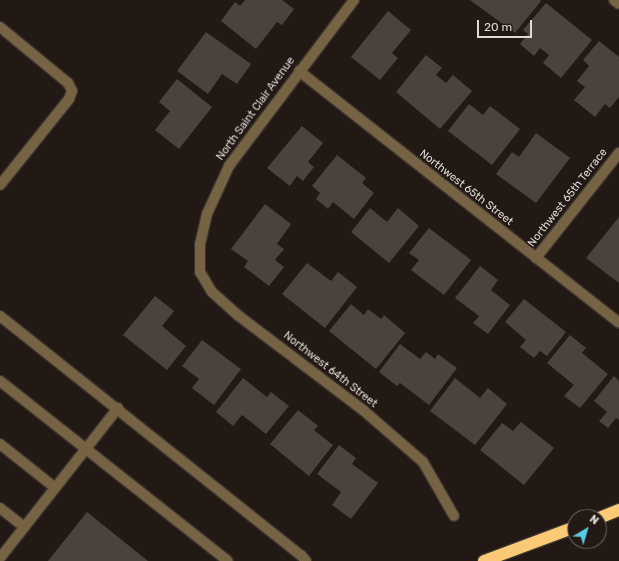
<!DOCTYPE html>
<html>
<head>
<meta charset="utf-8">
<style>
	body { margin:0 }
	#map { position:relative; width:619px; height:561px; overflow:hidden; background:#221914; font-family:Rubik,sans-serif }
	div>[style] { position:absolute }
	.building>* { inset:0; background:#4c423c }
	.roads { filter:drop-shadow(1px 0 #3c342f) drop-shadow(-1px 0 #3c342f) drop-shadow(0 1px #3c342f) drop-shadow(0 -1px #3c342f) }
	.minor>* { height:10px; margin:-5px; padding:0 5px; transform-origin:5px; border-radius:5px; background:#766343 }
	.highway>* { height:12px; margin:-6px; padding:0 6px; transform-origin:6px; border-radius:6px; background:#faca76 }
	span { translate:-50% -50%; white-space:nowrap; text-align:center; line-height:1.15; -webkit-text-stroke:3.5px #221914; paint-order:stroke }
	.street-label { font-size:11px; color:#dfd9d5 }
	.north { position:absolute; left:567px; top:509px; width:40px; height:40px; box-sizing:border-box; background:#221914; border:1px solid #6e6661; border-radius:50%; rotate:38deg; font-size:11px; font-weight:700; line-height:16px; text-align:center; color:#dfd9d5 }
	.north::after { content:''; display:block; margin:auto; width:14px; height:18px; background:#57c9e2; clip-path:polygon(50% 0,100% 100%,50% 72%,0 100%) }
	.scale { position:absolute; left:477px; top:20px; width:55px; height:18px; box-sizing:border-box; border:2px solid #dfd9d5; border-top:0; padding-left:5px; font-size:12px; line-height:14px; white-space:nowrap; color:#dfd9d5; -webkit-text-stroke:3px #221914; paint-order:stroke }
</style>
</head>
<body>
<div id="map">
	<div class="building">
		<i style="clip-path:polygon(245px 0,282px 0,294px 9px,282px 25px,277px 22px,256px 49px,221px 21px,235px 2px,240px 6px)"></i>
		<i style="clip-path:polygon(470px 0,540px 0,541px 1px,515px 33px)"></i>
		<i style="clip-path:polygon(546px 3px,592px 40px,561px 78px,543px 63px,549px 55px,540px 48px,534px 56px,520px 44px,528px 34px,523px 30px)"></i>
		<i style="clip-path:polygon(388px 11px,411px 30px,392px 53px,398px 58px,380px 80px,351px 57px)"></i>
		<i style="clip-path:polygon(206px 32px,251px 64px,237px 84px,222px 74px,208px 94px,177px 71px)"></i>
		<i style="clip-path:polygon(599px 41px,619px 57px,619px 97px,610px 108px,605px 104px,595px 117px,574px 100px,585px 87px,577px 81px,589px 66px,583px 60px)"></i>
		<i style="clip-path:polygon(426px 55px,442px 68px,436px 75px,446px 83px,453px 75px,472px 91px,440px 129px,396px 92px)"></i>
		<i style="clip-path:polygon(177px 79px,212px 107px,179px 149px,155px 130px,170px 111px,159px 102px)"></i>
		<i style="clip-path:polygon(469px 104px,483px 115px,490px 106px,520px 129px,492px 165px,448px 131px)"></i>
		<i style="clip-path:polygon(302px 126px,323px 143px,308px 162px,314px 167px,303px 181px,297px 176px,290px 186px,267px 168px)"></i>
		<i style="clip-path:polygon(536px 133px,570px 158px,536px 203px,496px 174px,512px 152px,519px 157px)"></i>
		<i style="clip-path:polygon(337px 155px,366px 178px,362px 183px,374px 193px,354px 219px,333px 202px,328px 209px,316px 199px,320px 193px,312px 186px)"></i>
		<i style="clip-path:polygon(265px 204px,291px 224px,277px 244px,284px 249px,275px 260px,284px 267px,269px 286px,244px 267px,248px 261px,231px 249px)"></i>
		<i style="clip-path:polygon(370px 208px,387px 222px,398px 208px,419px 226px,389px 263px,351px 232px)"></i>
		<i style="clip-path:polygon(619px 217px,619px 283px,586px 258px)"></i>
		<i style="clip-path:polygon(429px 228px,471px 260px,444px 295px,411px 270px,419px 260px,409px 253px)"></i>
		<i style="clip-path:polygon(307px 263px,331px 281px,338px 272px,357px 287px,325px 328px,282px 294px)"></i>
		<i style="clip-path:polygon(480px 266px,498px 280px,491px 290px,510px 305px,488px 334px,473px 323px,479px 316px,455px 298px)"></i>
		<i style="clip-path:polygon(155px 296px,174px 311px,162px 326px,186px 346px,167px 370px,123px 335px)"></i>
		<i style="clip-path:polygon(524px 299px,566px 332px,547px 356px,540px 351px,534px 358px,520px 347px,526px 340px,505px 322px)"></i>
		<i style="clip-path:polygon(351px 304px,364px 315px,368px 309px,381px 319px,384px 315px,405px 333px,376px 369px,329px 331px)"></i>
		<i style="clip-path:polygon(570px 335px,586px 348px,582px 353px,608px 374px,580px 408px,564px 396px,574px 385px,547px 363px)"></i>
		<i style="clip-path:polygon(202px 340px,241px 369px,214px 405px,192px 388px,199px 379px,182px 366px)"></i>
		<i style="clip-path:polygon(400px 344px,420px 359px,426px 352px,435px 359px,438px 354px,457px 368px,429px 405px,400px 383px,397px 386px,379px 372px)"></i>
		<i style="clip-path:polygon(614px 376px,619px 381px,619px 420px,616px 418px,608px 428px,599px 421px,607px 412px,594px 401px)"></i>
		<i style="clip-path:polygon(243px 378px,267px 397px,271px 392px,289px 406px,266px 434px,242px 415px,233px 426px,216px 412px)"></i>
		<i style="clip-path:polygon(455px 378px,480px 398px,488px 388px,507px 404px,475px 445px,430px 411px)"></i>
		<i style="clip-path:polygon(298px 410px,318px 426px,314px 430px,333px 445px,309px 476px,270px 444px)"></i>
		<i style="clip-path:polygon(521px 422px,554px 448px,524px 485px,480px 450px,502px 423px,513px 431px)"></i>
		<i style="clip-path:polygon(339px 445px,356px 458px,352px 464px,378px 483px,351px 519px,332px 505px,341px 492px,317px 474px)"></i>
		<i style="clip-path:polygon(87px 512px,148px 561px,48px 561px)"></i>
	</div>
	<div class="roads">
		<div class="minor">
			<i style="left:354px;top:0;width:208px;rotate:127deg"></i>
			<i style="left:229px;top:166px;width:53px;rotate:114.6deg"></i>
			<i style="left:207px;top:214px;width:32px;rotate:103deg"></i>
			<i style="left:200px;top:245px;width:27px;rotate:90deg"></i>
			<i style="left:200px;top:272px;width:23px;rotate:59deg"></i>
			<i style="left:212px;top:292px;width:36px;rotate:42deg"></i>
			<i style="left:239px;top:316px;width:156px;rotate:37.2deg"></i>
			<i style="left:363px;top:410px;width:79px;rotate:40.9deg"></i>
			<i style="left:423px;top:462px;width:62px;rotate:60.1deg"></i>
			<i style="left:614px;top:0;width:6px;rotate:39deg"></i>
			<i style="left:0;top:27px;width:88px;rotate:39.5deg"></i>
			<i style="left:68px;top:83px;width:9px;rotate:63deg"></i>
			<i style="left:72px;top:91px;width:9px;rotate:111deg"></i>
			<i style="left:69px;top:99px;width:110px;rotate:128.7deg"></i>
			<i style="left:299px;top:71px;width:407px;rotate:38.2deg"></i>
			<i style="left:536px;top:258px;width:134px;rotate:-51.7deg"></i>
			<i style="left:0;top:316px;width:384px;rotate:38.5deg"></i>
			<i style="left:301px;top:555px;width:8px;rotate:50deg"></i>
			<i style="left:0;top:381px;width:290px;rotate:38.3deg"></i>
			<i style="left:0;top:444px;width:69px;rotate:38.5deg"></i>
			<i style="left:0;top:508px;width:31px;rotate:38deg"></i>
			<i style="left:0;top:558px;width:191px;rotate:-51.8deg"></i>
		</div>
		<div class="highway">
			<i style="left:599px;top:518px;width:22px;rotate:-22deg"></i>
			<i style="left:484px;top:561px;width:97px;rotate:-20.5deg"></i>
		</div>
	</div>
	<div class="street-label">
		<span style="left:256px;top:109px;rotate:-54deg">North Saint Clair Avenue</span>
		<span style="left:466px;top:188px;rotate:38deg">Northwest 65th Street</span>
		<span style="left:568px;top:198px;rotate:-52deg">Northwest 65th Terrace</span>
		<span style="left:330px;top:370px;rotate:38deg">Northwest 64th Street</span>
	</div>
	<div class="north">N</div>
	<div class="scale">20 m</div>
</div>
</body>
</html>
